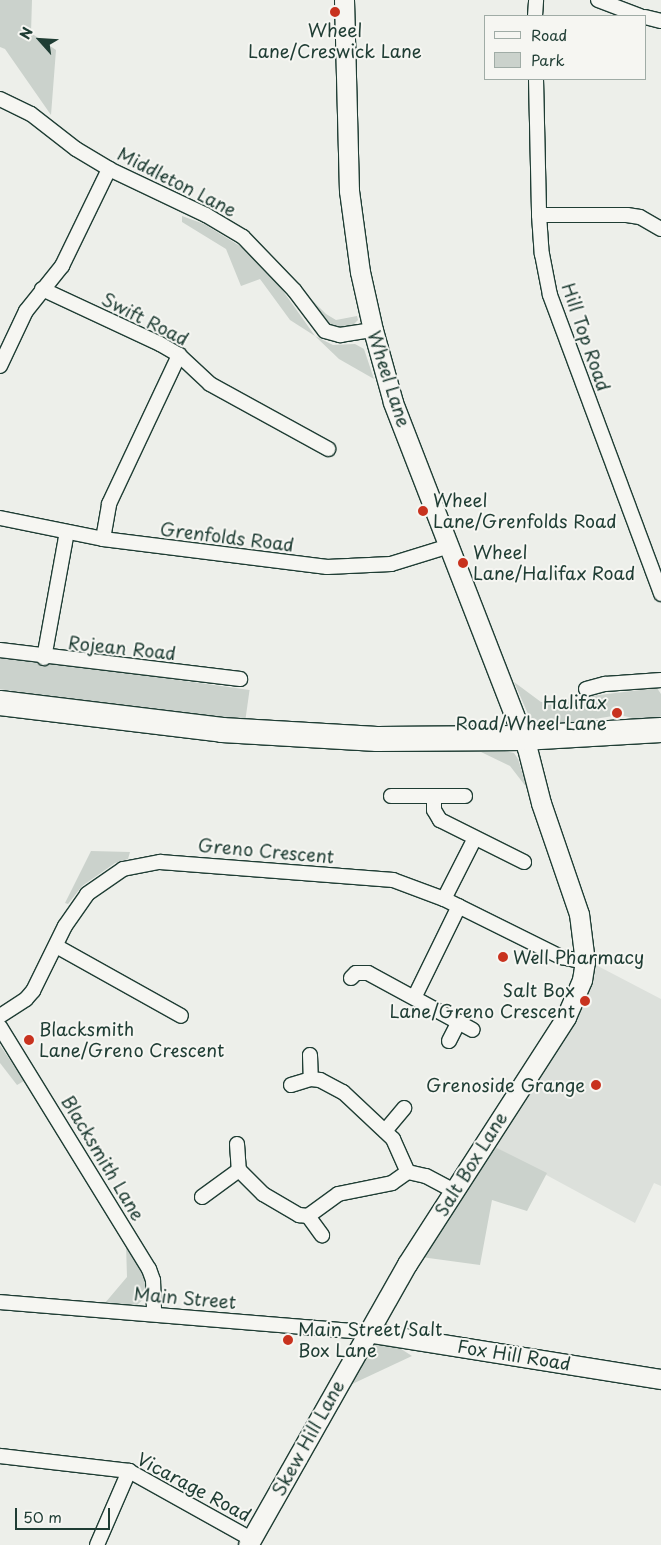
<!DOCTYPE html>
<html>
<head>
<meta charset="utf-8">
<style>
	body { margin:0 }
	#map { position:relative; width:661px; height:1545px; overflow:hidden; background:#edefea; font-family:"Playpen Sans",sans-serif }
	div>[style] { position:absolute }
	.built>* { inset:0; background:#dce0db }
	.green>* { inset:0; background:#cbd2cc; transform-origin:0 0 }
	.roads { filter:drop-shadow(1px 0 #1f3d34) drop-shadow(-1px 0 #1f3d34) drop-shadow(0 1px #1f3d34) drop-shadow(0 -1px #1f3d34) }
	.street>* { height:14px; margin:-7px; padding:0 7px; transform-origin:7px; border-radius:7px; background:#f6f6f2 }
	.secondary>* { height:19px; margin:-9.5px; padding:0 9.5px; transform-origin:9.5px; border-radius:9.5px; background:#f6f6f2 }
	.highway>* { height:24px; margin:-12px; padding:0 12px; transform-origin:12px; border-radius:12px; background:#f6f6f2 }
	.dots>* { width:14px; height:14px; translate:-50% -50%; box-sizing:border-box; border:2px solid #f6f6f2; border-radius:50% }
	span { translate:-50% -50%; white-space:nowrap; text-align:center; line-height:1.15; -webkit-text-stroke:4px #f6f6f2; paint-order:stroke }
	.poi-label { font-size:18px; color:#1f3d34 }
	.left { translate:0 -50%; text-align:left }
	.right { translate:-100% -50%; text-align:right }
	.street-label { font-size:18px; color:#1f3d34 }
	.legend { position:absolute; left:484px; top:15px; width:162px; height:65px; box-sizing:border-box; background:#f6f6f2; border:1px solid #a0aca6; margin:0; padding:6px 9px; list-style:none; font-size:15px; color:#1f3d34 }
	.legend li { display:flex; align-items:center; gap:10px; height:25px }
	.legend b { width:25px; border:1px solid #a0aca6 }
	.north { position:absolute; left:15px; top:15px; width:50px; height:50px; -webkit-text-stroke:4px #f6f6f2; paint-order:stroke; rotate:296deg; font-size:14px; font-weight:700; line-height:20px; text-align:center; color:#1f3d34 }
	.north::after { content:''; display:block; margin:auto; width:18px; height:22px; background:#1f3d34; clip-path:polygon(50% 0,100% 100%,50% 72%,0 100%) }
	.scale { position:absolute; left:15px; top:1508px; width:95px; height:22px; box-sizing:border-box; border:2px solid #1f3d34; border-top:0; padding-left:6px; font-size:15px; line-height:18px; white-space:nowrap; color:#1f3d34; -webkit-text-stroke:4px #f6f6f2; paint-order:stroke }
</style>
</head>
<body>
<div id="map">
	<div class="built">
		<i style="clip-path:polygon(594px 964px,661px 999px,661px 1186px,654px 1183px,635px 1223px,491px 1145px)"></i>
	</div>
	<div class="green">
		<i style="clip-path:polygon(0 0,32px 0,31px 33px,56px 50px,51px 115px,5px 49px,0 47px)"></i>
		<i style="clip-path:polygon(182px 216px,204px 224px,248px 251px,276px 281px,315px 336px,333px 345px,355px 344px,364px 349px,374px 379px,339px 359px,315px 336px,290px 320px,260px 279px,241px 286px,226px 249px,182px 222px)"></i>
		<i style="clip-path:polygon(308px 296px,326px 314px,336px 320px,357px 316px,358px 320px,350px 328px,333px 327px,322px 317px)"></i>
		<i style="left:0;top:655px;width:252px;height:34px;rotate:8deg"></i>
		<i style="clip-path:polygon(514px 682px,541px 702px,657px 688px,661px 694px,661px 716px,657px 720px,647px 721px,619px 715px,570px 723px,532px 723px)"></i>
		<i style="clip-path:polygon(505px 751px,514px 753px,518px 759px,527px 788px,510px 766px,481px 752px)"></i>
		<i style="clip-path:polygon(91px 851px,130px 852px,128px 859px,115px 863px,82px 886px,68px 904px,65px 903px)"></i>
		<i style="clip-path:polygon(0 1045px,24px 1081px,17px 1085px,0 1063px)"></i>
		<i style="clip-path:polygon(491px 1145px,547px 1173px,527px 1211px,492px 1200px,480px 1265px,421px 1257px)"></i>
		<i style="clip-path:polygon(126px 1244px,145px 1273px,148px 1295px,137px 1305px,105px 1303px,127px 1277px)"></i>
		<i style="clip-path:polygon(378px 1344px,395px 1345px,412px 1356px,350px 1385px,368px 1348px)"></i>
	</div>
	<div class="roads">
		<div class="street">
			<i style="left:598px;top:0;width:45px;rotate:20.9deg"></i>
			<i style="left:535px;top:16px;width:16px;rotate:-86deg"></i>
			<i style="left:645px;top:17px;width:16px;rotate:14deg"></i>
			<i style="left:536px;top:79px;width:136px;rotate:88.7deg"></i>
			<i style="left:539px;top:215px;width:39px;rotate:86deg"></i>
			<i style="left:542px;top:254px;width:42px;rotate:79deg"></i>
			<i style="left:550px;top:295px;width:319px;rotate:69.6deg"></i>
			<i style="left:0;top:99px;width:34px;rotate:26deg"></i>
			<i style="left:31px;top:114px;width:57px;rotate:37.9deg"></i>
			<i style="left:76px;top:149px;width:39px;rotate:31deg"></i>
			<i style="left:109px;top:169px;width:107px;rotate:25.4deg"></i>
			<i style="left:206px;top:215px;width:43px;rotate:30.7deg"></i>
			<i style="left:243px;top:237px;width:74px;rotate:46.1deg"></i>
			<i style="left:294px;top:290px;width:51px;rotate:52.9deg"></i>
			<i style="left:325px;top:331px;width:16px;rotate:15deg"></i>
			<i style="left:340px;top:335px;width:33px;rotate:-9deg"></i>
			<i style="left:539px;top:215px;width:88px"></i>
			<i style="left:627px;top:215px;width:13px;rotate:9deg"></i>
			<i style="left:640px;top:217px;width:24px;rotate:30deg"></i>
			<i style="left:42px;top:289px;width:130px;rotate:25deg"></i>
			<i style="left:160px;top:344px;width:22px;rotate:30deg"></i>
			<i style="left:179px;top:355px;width:42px;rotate:43.1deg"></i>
			<i style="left:210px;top:384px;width:135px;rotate:28.8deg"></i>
			<i style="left:0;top:366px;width:61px;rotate:-64.7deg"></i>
			<i style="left:26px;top:311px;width:58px;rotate:-51.3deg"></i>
			<i style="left:62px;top:266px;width:108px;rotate:-64.1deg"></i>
			<i style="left:0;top:518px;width:105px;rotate:11.5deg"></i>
			<i style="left:103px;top:539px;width:226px;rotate:7.1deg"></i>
			<i style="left:327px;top:567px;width:64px;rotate:-2.7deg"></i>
			<i style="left:391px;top:564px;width:61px;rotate:-17.2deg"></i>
			<i style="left:103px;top:539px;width:36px;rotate:-80deg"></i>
			<i style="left:109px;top:504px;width:165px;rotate:-64.8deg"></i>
			<i style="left:0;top:650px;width:242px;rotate:6.9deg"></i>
			<i style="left:44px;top:658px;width:128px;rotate:-79.7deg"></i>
			<i style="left:586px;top:689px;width:20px;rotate:-15deg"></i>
			<i style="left:605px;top:684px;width:56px;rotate:-4.1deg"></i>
			<i style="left:391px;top:796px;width:74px"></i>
			<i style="left:434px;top:797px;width:13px;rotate:90deg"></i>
			<i style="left:434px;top:810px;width:12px;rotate:59deg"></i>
			<i style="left:440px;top:820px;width:94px;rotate:26.6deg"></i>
			<i style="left:444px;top:899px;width:68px;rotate:-63.1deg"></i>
			<i style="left:56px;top:946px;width:143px;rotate:29.2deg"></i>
			<i style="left:351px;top:978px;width:7px;rotate:-45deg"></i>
			<i style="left:356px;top:973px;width:12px"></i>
			<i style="left:368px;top:973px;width:119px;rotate:28.5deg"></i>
			<i style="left:415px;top:996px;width:100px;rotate:-63.9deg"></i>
			<i style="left:0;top:1016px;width:31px;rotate:-33deg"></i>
			<i style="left:26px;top:999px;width:11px;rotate:-49deg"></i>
			<i style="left:33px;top:991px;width:72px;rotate:-63.8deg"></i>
			<i style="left:65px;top:926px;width:39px;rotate:-55deg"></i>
			<i style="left:87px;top:894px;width:44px;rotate:-34.8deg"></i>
			<i style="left:123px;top:869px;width:38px;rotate:-11deg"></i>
			<i style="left:160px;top:862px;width:234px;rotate:4.4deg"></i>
			<i style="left:393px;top:880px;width:54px;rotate:20.4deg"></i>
			<i style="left:444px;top:899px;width:131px;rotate:26.4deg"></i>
			<i style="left:561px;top:957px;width:25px;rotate:12deg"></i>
			<i style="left:0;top:1027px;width:284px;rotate:58.4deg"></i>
			<i style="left:149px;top:1269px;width:12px;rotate:70deg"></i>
			<i style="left:153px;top:1280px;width:34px;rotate:88deg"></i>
			<i style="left:449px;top:1041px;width:22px;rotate:-63deg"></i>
			<i style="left:310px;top:1055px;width:24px;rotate:88deg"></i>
			<i style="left:291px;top:1085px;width:21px;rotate:-17deg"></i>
			<i style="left:311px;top:1079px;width:9px;rotate:6deg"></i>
			<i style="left:320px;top:1080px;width:26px;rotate:28deg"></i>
			<i style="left:343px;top:1092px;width:69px;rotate:43.2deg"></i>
			<i style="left:393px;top:1139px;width:36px;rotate:66deg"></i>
			<i style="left:385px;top:1131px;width:30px;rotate:-50deg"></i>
			<i style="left:237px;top:1144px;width:26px;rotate:86deg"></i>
			<i style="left:239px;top:1170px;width:34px;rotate:45deg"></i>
			<i style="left:263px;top:1194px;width:42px;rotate:30.3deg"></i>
			<i style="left:299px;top:1215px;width:9px;rotate:6deg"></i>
			<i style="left:308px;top:1216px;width:37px;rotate:-36deg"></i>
			<i style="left:338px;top:1194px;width:55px;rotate:-11.5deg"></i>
			<i style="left:392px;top:1183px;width:19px;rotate:-35deg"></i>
			<i style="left:408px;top:1172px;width:18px;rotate:13deg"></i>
			<i style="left:426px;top:1176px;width:32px;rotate:28deg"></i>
			<i style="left:202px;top:1197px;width:46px;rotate:-36.1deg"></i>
			<i style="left:308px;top:1216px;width:24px;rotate:54deg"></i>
			<i style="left:0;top:1302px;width:368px;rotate:4.7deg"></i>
			<i style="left:0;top:1456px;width:130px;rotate:6.6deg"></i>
			<i style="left:129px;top:1471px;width:140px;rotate:29.1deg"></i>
			<i style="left:97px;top:1545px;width:81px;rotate:-66.6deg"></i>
		</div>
		<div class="secondary">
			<i style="left:367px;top:1332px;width:298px;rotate:9.1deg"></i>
			<i style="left:248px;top:1545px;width:323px;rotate:-60.5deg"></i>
			<i style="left:407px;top:1264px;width:294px;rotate:-57.2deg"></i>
			<i style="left:566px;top:1017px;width:40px;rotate:-66.6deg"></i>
			<i style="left:582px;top:980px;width:18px;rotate:-81deg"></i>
			<i style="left:585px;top:962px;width:48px;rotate:-97.1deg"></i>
			<i style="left:579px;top:914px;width:117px;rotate:-108.9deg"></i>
			<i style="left:541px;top:803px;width:57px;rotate:-104.3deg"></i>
			<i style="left:527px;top:748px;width:371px;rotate:-111.2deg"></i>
			<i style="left:393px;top:402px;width:75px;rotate:-105.5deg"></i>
			<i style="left:373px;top:330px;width:59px;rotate:-102.6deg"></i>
			<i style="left:360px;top:272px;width:82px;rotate:-97.7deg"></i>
			<i style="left:349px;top:191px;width:191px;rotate:-91.5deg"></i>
		</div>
		<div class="highway">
			<i style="left:0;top:703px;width:224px;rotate:6.9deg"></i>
			<i style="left:222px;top:730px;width:155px;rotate:3.3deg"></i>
			<i style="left:377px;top:739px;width:146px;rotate:-0.4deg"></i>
			<i style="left:523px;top:738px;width:138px;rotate:-3.3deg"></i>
		</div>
	</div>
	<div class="dots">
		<i style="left:335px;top:12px;background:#c8321e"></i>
		<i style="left:423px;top:511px;background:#c8321e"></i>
		<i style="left:463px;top:563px;background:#c8321e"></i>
		<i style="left:617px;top:713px;background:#c8321e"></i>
		<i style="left:503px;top:957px;background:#c8321e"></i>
		<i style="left:585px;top:1001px;background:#c8321e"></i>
		<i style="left:29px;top:1040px;background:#c8321e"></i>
		<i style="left:596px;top:1085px;background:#c8321e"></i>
		<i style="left:288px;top:1340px;background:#c8321e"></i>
	</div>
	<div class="poi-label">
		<span style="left:335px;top:41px">Wheel<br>Lane/Creswick Lane</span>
		<span class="left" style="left:433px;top:511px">Wheel<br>Lane/Grenfolds Road</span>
		<span class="left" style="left:473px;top:563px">Wheel<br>Lane/Halifax Road</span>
		<span class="right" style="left:607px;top:713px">Halifax<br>Road/Wheel Lane</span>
		<span class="left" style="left:513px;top:957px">Well Pharmacy</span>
		<span class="right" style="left:575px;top:1001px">Salt Box<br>Lane/Greno Crescent</span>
		<span class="left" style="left:39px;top:1040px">Blacksmith<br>Lane/Greno Crescent</span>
		<span class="right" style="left:585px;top:1085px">Grenoside Grange</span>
		<span class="left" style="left:298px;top:1340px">Main Street/Salt<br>Box Lane</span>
	</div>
	<div class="street-label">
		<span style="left:177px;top:182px;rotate:27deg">Middleton Lane</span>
		<span style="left:145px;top:319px;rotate:27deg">Swift Road</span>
		<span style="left:586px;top:337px;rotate:71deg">Hill Top Road</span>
		<span style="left:389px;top:379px;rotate:72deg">Wheel Lane</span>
		<span style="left:227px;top:537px;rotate:7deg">Grenfolds Road</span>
		<span style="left:122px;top:648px;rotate:6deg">Rojean Road</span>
		<span style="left:266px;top:851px;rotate:5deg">Greno Crescent</span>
		<span style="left:103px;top:1158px;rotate:59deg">Blacksmith Lane</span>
		<span style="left:471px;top:1164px;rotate:-58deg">Salt Box Lane</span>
		<span style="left:185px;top:1298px;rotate:5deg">Main Street</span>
		<span style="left:514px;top:1355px;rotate:9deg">Fox Hill Road</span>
		<span style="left:308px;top:1438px;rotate:-61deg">Skew Hill Lane</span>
		<span style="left:194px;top:1487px;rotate:28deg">Vicarage Road</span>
	</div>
	<ul class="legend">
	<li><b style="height:6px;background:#f6f6f2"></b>Road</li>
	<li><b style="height:14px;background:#cbd2cc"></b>Park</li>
	</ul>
	<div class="north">N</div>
	<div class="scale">50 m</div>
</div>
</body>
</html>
